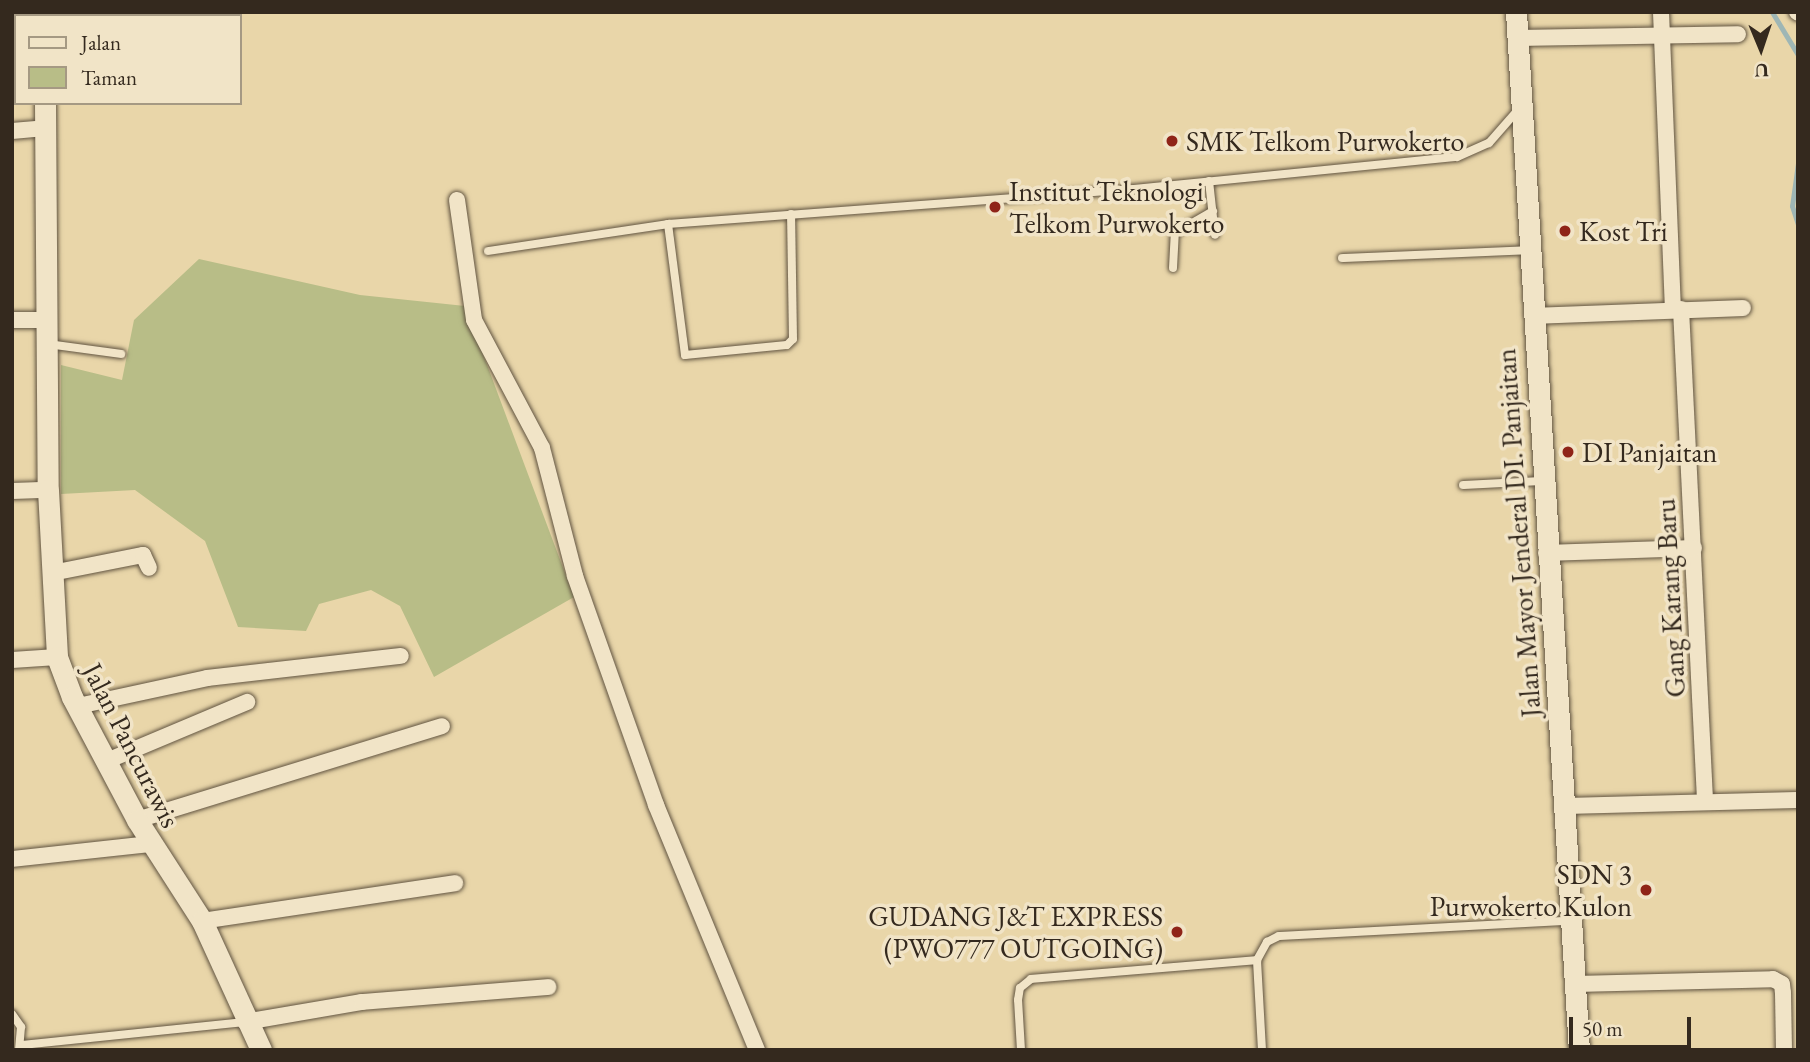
<!DOCTYPE html>
<html>
<head>
<meta charset="utf-8">
<style>
	body { margin:0 }
	#map { position:relative; width:1810px; height:1062px; overflow:hidden; background:#e9d6a9; font-family:"EB Garamond",serif }
	div>[style] { position:absolute }
	[style*='--x'] { left:calc(var(--x)*1px); top:calc(var(--y)*1px); width:calc(var(--w)*1px); rotate:calc(var(--a)*1deg) }
	.green>* { inset:0; background:#b8bd87 }
	.stream>* { height:5px; margin:-2.5px; padding:0 2.5px; transform-origin:2.5px; border-radius:2.5px; background:#9eb6b5 }
	.roads { filter:drop-shadow(0 0 2px #615441) drop-shadow(0 0 2px #615441) }
	.lane>* { height:8px; margin:-4px; padding:0 4px; transform-origin:4px; border-radius:4px; background:#f1e4c7 }
	.street>* { height:16px; margin:-8px; padding:0 8px; transform-origin:8px; border-radius:8px; background:#f1e4c7 }
	.secondary>* { height:21px; margin:-10.5px; padding:0 10.5px; transform-origin:10.5px; border-radius:10.5px; background:#f1e4c7 }
	.dots>* { width:19px; height:19px; translate:-50% -50%; box-sizing:border-box; border:4px solid #f1e4c7; border-radius:50% }
	span { translate:-50% -50%; white-space:nowrap; text-align:center; line-height:1.15; -webkit-text-stroke:7px #f1e4c7; paint-order:stroke }
	.poi-label { font-size:28px; color:#34291e }
	.left { translate:0 -50%; text-align:left }
	.right { translate:-100% -50%; text-align:right }
	.street-label { font-size:28px; color:#34291e }
	.frame { position:absolute; inset:0; border:14px solid #34291e; pointer-events:none }
	.legend { position:absolute; left:14px; top:14px; width:228px; height:91px; box-sizing:border-box; background:#f1e4c7; border:2px solid #a59983; margin:0; padding:9px 12px; list-style:none; font-size:21px; color:#34291e }
	.legend li { display:flex; align-items:center; gap:14px; height:35px }
	.legend b { width:35px; border:2px solid #a59983 }
	.north { position:absolute; left:1726px; top:14px; width:70px; height:70px; -webkit-text-stroke:5px #f1e4c7; paint-order:stroke; rotate:178deg; font-size:19px; font-weight:700; line-height:28px; text-align:center; color:#34291e }
	.north::after { content:''; display:block; margin:auto; width:24px; height:32px; background:#34291e; clip-path:polygon(50% 0,100% 100%,50% 72%,0 100%) }
	.scale { position:absolute; left:1569px; top:1017px; width:122px; height:32px; box-sizing:border-box; border:4px solid #34291e; border-top:0; padding-left:9px; font-size:21px; line-height:24px; white-space:nowrap; color:#34291e; -webkit-text-stroke:5px #f1e4c7; paint-order:stroke }
</style>
</head>
<body>
<div id="map">
	<div class="green">
		<i style="clip-path:polygon(199px 259px,360px 295px,465px 306px,574px 597px,434px 677px,400px 606px,371px 590px,319px 604px,306px 631px,238px 627px,205px 541px,135px 490px,61px 494px,61px 365px,122px 380px,134px 320px)"></i>
	</div>
	<div class="stream">
		<i style="--x:1772;--y:12;--w:50;--a:58.8"></i>
		<i style="--x:1798;--y:163;--w:43;--a:97.9"></i>
		<i style="--x:1792;--y:206;--w:19;--a:72"></i>
	</div>
	<div class="roads">
		<div class="lane">
			<i style="--x:1209;--y:181;--w:54;--a:83.7"></i>
			<i style="--x:668;--y:224;--w:132;--a:82.6"></i>
			<i style="--x:685;--y:355;--w:102;--a:-5.6"></i>
			<i style="--x:787;--y:345;--w:8;--a:-45"></i>
			<i style="--x:793;--y:339;--w:125;--a:-90.9"></i>
			<i style="--x:488;--y:251;--w:182;--a:-8.5"></i>
			<i style="--x:668;--y:224;--w:467;--a:-4.3"></i>
			<i style="--x:1134;--y:189;--w:325;--a:-5.7"></i>
			<i style="--x:1457;--y:157;--w:35;--a:-24"></i>
			<i style="--x:1489;--y:143;--w:43;--a:-48.8"></i>
			<i style="--x:1342;--y:258;--w:187;--a:-2.4"></i>
			<i style="--x:1173;--y:268;--w:35;--a:-87"></i>
			<i style="--x:1175;--y:233;--w:44;--a:-30.1"></i>
			<i style="--x:48;--y:344;--w:74;--a:7.8"></i>
			<i style="--x:1463;--y:485;--w:79;--a:-2.9"></i>
			<i style="--x:12;--y:1014;--w:16;--a:55"></i>
			<i style="--x:21;--y:1027;--w:23;--a:95"></i>
			<i style="--x:22;--y:1045;--w:224;--a:-5.9"></i>
			<i style="--x:1021;--y:1050;--w:50;--a:-93.4"></i>
			<i style="--x:1018;--y:1000;--w:12;--a:-81"></i>
			<i style="--x:1020;--y:988;--w:14;--a:-39"></i>
			<i style="--x:1031;--y:979;--w:227;--a:-4.8"></i>
			<i style="--x:1262;--y:1050;--w:90;--a:-93.2"></i>
			<i style="--x:1257;--y:960;--w:21;--a:-61"></i>
			<i style="--x:1267;--y:942;--w:13;--a:-27"></i>
			<i style="--x:1279;--y:936;--w:290;--a:-3"></i>
		</div>
		<div class="street">
			<i style="--x:1661;--y:12;--w:297;--a:87.7"></i>
			<i style="--x:1797;--y:12;--w:1;--a:45"></i>
			<i style="--x:1517;--y:38;--w:221;--a:-1"></i>
			<i style="--x:12;--y:131;--w:33;--a:-5"></i>
			<i style="--x:457;--y:200;--w:121;--a:81.9"></i>
			<i style="--x:474;--y:320;--w:145;--a:62"></i>
			<i style="--x:542;--y:448;--w:132;--a:75.5"></i>
			<i style="--x:575;--y:576;--w:243;--a:70.5"></i>
			<i style="--x:656;--y:805;--w:265;--a:67.6"></i>
			<i style="--x:1681;--y:309;--w:493;--a:87.2"></i>
			<i style="--x:1533;--y:316;--w:210;--a:-2.2"></i>
			<i style="--x:12;--y:320;--w:34;--a:0"></i>
			<i style="--x:12;--y:491;--w:36;--a:-2"></i>
			<i style="--x:1546;--y:553;--w:148;--a:-1.9"></i>
			<i style="--x:52;--y:573;--w:93;--a:-11.2"></i>
			<i style="--x:143;--y:555;--w:14;--a:65"></i>
			<i style="--x:12;--y:660;--w:45;--a:-3.8"></i>
			<i style="--x:78;--y:706;--w:132;--a:-12.2"></i>
			<i style="--x:207;--y:678;--w:195;--a:-6.5"></i>
			<i style="--x:109;--y:760;--w:150;--a:-22.8"></i>
			<i style="--x:1564;--y:806;--w:234;--a:-1.5"></i>
			<i style="--x:137;--y:820;--w:319;--a:-17.1"></i>
			<i style="--x:12;--y:859;--w:140;--a:-6.2"></i>
			<i style="--x:202;--y:921;--w:256;--a:-8.5"></i>
			<i style="--x:1575;--y:984;--w:198;--a:-1.4"></i>
			<i style="--x:1773;--y:979;--w:10;--a:29"></i>
			<i style="--x:1782;--y:984;--w:9;--a:84"></i>
			<i style="--x:1783;--y:993;--w:57;--a:89"></i>
			<i style="--x:245;--y:1022;--w:119;--a:-9.7"></i>
			<i style="--x:362;--y:1002;--w:187;--a:-4.6"></i>
		</div>
		<div class="secondary">
			<i style="--x:44;--y:12;--w:4;--a:90"></i>
			<i style="--x:1516;--y:12;--w:1040;--a:86.53"></i>
			<i style="--x:45;--y:103;--w:387;--a:89.6"></i>
			<i style="--x:48;--y:490;--w:167;--a:86.9"></i>
			<i style="--x:57;--y:657;--w:43;--a:69.4"></i>
			<i style="--x:72;--y:697;--w:139;--a:62.1"></i>
			<i style="--x:137;--y:820;--w:120;--a:57.2"></i>
			<i style="--x:202;--y:921;--w:142;--a:65.4"></i>
		</div>
	</div>
	<div class="dots">
		<i style="left:1172px;top:141px;background:#8f2418"></i>
		<i style="left:995px;top:207px;background:#8f2418"></i>
		<i style="left:1565px;top:231px;background:#8f2418"></i>
		<i style="left:1568px;top:452px;background:#8f2418"></i>
		<i style="left:1646px;top:890px;background:#8f2418"></i>
		<i style="left:1177px;top:932px;background:#8f2418"></i>
	</div>
	<div class="poi-label">
		<span class="left" style="left:1186px;top:141px">SMK Telkom Purwokerto</span>
		<span class="left" style="left:1009px;top:207px">Institut Teknologi<br>Telkom Purwokerto</span>
		<span class="left" style="left:1579px;top:231px">Kost Tri</span>
		<span class="left" style="left:1582px;top:452px">DI Panjaitan</span>
		<span class="right" style="left:1632px;top:890px">SDN 3<br>Purwokerto Kulon</span>
		<span class="right" style="left:1163px;top:932px">GUDANG J&amp;T EXPRESS<br>(PWO777 OUTGOING)</span>
	</div>
	<div class="street-label">
		<span style="left:1518px;top:533px;rotate:-94deg">Jalan Mayor Jenderal DI. Panjaitan</span>
		<span style="left:1670px;top:598px;rotate:-93deg">Gang Karang Baru</span>
		<span style="left:132px;top:745px;rotate:63deg">Jalan Pancurawis</span>
	</div>
	<div class="frame"></div>
	<ul class="legend">
	<li><b style="height:9px;background:#f1e4c7"></b>Jalan</li>
	<li><b style="height:19px;background:#b8bd87"></b>Taman</li>
	</ul>
	<div class="north">U</div>
	<div class="scale">50 m</div>
</div>
</body>
</html>
